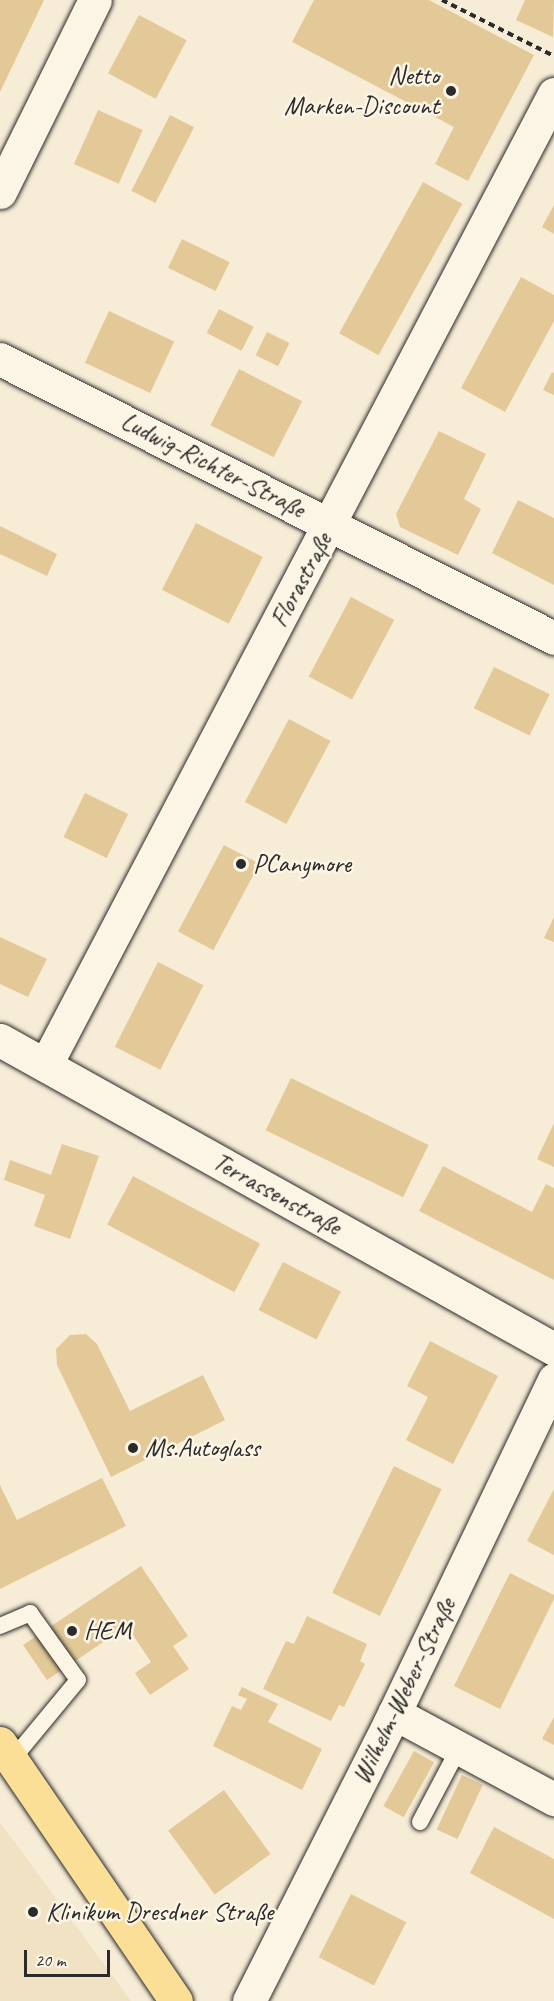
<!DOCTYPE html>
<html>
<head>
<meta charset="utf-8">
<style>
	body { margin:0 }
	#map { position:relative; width:554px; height:2001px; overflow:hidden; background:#f7ecd6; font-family:Caveat,sans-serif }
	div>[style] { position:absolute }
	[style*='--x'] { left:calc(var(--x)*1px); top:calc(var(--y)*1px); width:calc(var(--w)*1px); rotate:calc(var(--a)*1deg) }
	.built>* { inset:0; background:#f1e2c3 }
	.building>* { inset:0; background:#e3c998; transform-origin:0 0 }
	.path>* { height:4px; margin-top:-2px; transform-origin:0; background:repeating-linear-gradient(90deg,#2b2b2b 0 6px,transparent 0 10.5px) }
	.roads { filter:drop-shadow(0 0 2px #2b2b2b) drop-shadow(0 0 2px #2b2b2b) }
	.lane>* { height:16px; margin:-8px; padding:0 8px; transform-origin:8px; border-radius:8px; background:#fcf5e5 }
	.street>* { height:33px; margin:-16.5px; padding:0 16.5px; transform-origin:16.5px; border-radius:16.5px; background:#fcf5e5 }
	.primary>* { height:33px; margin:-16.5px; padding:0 16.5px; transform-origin:16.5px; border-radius:16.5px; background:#fbdf96 }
	.dots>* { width:16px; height:16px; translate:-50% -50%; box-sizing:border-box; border:3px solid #fcf5e5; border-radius:50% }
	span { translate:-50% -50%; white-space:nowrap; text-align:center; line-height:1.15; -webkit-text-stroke:5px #fcf5e5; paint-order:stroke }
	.poi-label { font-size:26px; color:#2b2b2b }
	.right { translate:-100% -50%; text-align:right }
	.left { translate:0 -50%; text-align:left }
	.street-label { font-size:26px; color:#2b2b2b }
	.scale { position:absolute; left:24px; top:1950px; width:86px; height:27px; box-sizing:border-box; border:3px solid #2b2b2b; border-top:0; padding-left:8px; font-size:18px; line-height:21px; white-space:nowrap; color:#2b2b2b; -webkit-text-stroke:4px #fcf5e5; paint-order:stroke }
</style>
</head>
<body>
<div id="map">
	<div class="built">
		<i style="clip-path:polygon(0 1822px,131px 2001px,0 2001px)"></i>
	</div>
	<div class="building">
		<i style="clip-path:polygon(0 0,44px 0,0 92px)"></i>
		<i style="clip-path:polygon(314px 0,429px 0,534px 55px,468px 181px,435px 164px,454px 127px,292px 42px)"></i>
		<i style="clip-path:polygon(525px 0,554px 0,553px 37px,516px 20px)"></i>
		<i style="left:139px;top:15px;width:54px;height:66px;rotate:28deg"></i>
		<i style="left:98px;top:110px;width:49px;height:59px;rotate:24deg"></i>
		<i style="left:170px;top:115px;width:27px;height:85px;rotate:27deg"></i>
		<i style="left:423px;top:182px;width:45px;height:173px;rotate:29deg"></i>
		<i style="clip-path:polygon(554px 205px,554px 234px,542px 227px)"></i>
		<i style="left:182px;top:239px;width:53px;height:32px;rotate:26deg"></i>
		<i style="clip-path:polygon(521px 277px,554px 295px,554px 321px,505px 412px,461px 388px)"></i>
		<i style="left:219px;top:309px;width:39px;height:27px;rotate:27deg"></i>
		<i style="left:109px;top:311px;width:72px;height:57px;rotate:25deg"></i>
		<i style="left:267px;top:332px;width:25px;height:26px;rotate:26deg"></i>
		<i style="left:239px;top:369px;width:71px;height:63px;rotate:27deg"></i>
		<i style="clip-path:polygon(552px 372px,554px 373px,554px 395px,543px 390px)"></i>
		<i style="clip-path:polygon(439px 431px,486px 454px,464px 499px,481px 509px,458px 555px,400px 527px,396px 514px)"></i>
		<i style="clip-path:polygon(518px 500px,554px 518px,554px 585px,492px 553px)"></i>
		<i style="left:196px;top:523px;width:75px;height:75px;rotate:27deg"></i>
		<i style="clip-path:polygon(0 526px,57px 554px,47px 576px,0 554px)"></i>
		<i style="left:351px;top:597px;width:49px;height:90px;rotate:28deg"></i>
		<i style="left:494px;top:667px;width:62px;height:46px;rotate:26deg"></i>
		<i style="left:289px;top:719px;width:47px;height:94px;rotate:28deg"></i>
		<i style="left:85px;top:793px;width:48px;height:49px;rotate:26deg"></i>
		<i style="left:224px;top:845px;width:40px;height:98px;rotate:28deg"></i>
		<i style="clip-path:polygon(554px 917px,554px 942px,544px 938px)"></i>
		<i style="clip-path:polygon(0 937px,47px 959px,28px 997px,0 984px)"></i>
		<i style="left:158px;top:962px;width:51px;height:95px;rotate:27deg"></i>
		<i style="left:291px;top:1078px;width:153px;height:58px;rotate:26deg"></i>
		<i style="clip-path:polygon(554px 1123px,554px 1167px,537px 1159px)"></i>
		<i style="clip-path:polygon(62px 1144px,99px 1156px,70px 1239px,34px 1226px,45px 1195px,4px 1180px,10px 1160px,51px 1175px)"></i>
		<i style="clip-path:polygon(443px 1166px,532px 1212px,546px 1184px,554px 1188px,554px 1280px,419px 1211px)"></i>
		<i style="left:133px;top:1176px;width:144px;height:55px;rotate:28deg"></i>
		<i style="left:283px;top:1262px;width:65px;height:54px;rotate:27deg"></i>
		<i style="clip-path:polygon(86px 1334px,97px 1344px,130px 1411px,203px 1375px,225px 1420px,111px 1477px,57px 1365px,56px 1349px,70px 1335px)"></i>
		<i style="clip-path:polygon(430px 1341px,498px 1376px,453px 1464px,406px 1440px,428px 1397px,407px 1386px)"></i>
		<i style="left:394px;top:1466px;width:53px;height:141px;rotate:26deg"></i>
		<i style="clip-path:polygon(102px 1478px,126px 1526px,0 1589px,0 1485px,17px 1520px)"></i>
		<i style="clip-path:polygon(554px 1489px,554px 1555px,527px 1541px)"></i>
		<i style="clip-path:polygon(141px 1566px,188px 1636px,173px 1646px,189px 1669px,150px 1695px,135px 1673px,151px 1662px,127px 1626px,47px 1680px,23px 1645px)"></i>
		<i style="clip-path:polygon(510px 1573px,554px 1595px,554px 1599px,500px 1709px,454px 1686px)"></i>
		<i style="clip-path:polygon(307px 1616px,367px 1644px,360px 1661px,365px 1664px,344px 1707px,339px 1705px,331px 1721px,263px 1689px,286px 1641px,294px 1644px)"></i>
		<i style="clip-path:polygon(242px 1687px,278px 1704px,268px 1722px,322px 1749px,302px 1790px,213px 1746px,232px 1706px,241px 1710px,247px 1699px,238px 1695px)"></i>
		<i style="clip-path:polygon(554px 1717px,554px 1745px,542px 1739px)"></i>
		<i style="left:414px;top:1751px;width:23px;height:63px;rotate:29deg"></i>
		<i style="left:462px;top:1775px;width:23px;height:60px;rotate:25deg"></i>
		<i style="left:224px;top:1790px;width:79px;height:69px;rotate:54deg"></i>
		<i style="clip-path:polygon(494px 1827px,554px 1859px,554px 1919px,470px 1873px)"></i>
		<i style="left:351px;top:1894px;width:62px;height:71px;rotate:27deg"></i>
	</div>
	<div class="path">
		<i style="--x:442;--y:0;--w:125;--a:26.6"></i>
	</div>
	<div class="roads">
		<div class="lane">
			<i style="--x:0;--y:1626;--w:33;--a:-23"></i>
			<i style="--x:30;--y:1613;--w:82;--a:54.4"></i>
			<i style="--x:78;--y:1680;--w:105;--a:129.6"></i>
			<i style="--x:420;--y:1822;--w:84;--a:-62.2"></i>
		</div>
		<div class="street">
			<i style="--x:0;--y:192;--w:214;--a:-63.7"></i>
			<i style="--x:0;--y:359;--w:620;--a:26.73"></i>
			<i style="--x:0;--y:1040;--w:634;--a:29.15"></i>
			<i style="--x:46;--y:1064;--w:1095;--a:-62.36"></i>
			<i style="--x:394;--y:1713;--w:182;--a:28.3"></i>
			<i style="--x:249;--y:2001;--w:313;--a:-63.2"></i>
			<i style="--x:390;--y:1722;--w:380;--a:-64.4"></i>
		</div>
		<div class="primary">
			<i style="--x:0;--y:1743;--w:312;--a:55.7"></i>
		</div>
	</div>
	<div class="dots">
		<i style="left:451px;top:91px;background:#2b2b2b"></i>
		<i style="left:241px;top:864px;background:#2b2b2b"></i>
		<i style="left:133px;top:1448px;background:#2b2b2b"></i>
		<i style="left:72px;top:1631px;background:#2b2b2b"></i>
		<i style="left:33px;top:1912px;background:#2b2b2b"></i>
	</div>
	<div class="poi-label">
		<span class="right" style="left:439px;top:91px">Netto<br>Marken-Discount</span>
		<span class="left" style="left:253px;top:864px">PCanymore</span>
		<span class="left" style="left:145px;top:1448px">Ms.Autoglass</span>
		<span class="left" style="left:84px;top:1631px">HEM</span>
		<span class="left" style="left:46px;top:1912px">Klinikum Dresdner Straße</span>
	</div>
	<div class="street-label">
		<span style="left:213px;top:465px;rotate:27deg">Ludwig-Richter-Straße</span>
		<span style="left:301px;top:580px;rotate:-62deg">Florastraße</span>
		<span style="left:277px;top:1194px;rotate:29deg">Terrassenstraße</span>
		<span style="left:404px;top:1691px;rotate:-64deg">Wilhelm-Weber-Straße</span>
	</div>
	<div class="scale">20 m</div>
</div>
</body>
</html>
